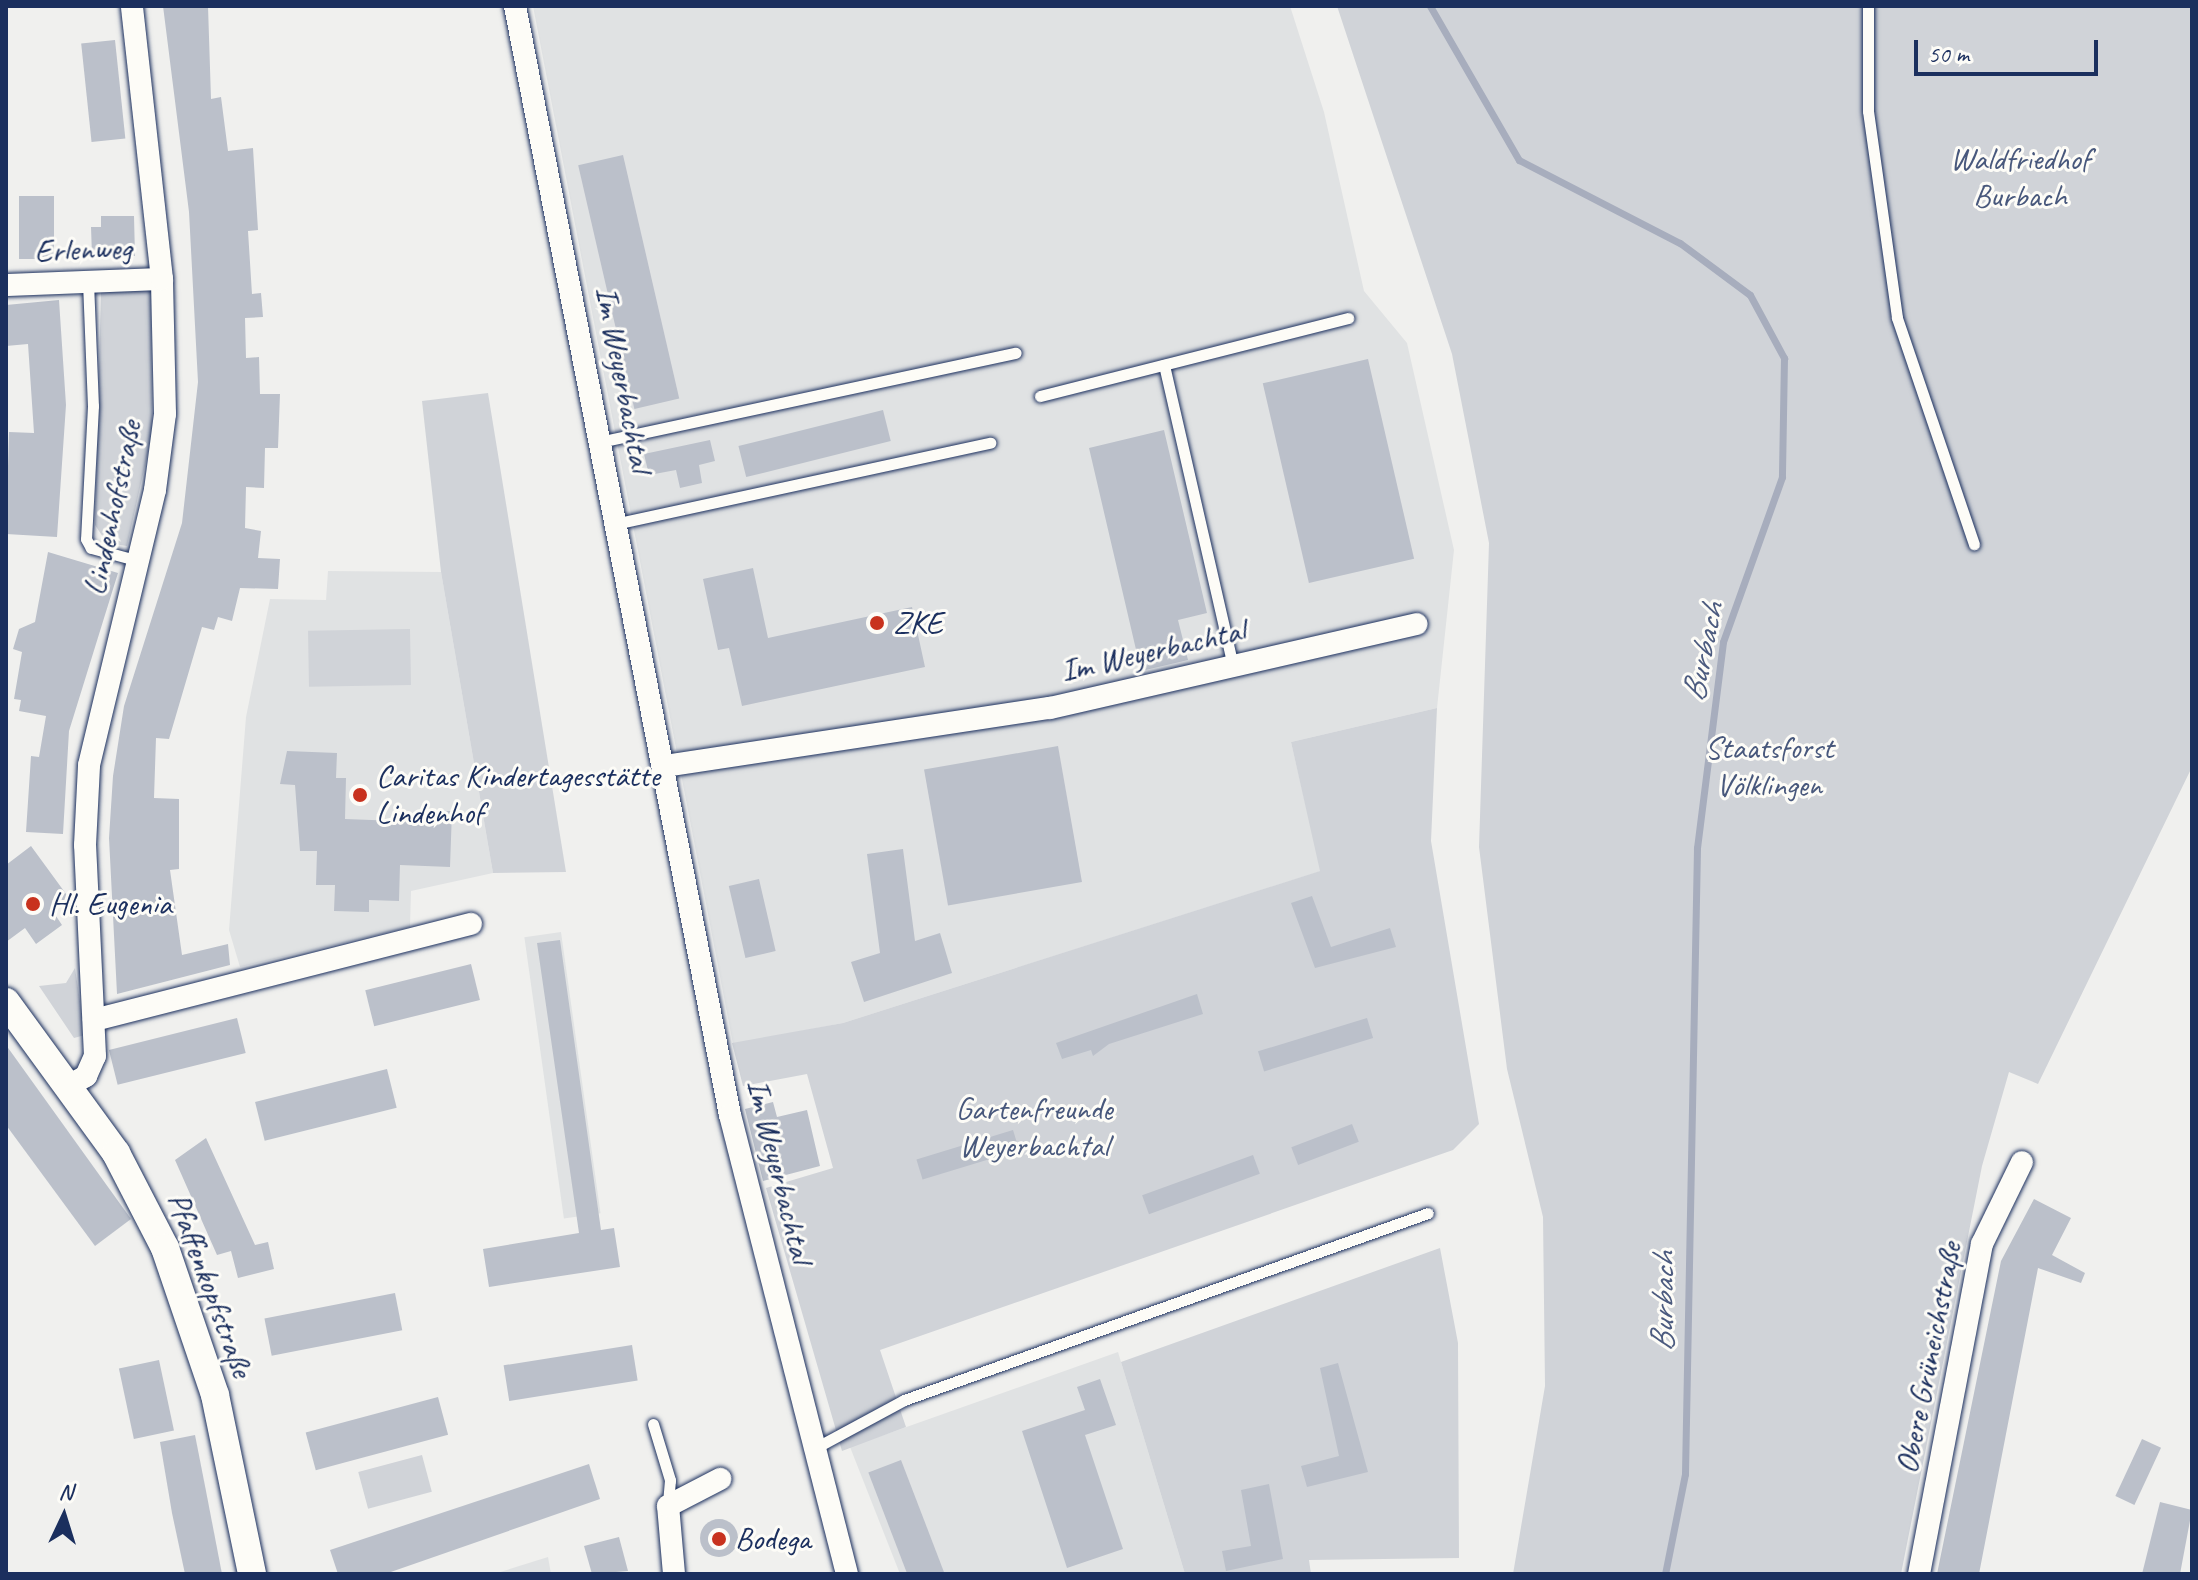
<!DOCTYPE html>
<html>
<head>
<meta charset="utf-8">
<style>
	body { margin:0 }
	#map { position:relative; width:2198px; height:1580px; overflow:hidden; background:#f0f0ee; font-family:Caveat,sans-serif }
	div>[style] { position:absolute }
	[style*='--x'] { left:calc(var(--x)*1px); top:calc(var(--y)*1px); width:calc(var(--w)*1px); rotate:calc(var(--a)*1deg) }
	.built>* { inset:0; background:#e0e2e3; transform-origin:0 0 }
	.green>* { inset:0; background:#d0d3d8; transform-origin:0 0 }
	.stream>* { height:7px; margin:-3.5px; padding:0 3.5px; transform-origin:3.5px; border-radius:3.5px; background:#a7adbd }
	.building>* { inset:0; background:#bbc0ca; transform-origin:0 0 }
	.round { border-radius:50% }
	.roads { filter:drop-shadow(0 0 2px #1b2f5e) drop-shadow(0 0 2px #1b2f5e) }
	.service>* { height:11px; margin:-5.5px; padding:0 5.5px; transform-origin:5.5px; border-radius:5.5px; background:#fdfcf7 }
	.minor>* { height:22px; margin:-11px; padding:0 11px; transform-origin:11px; border-radius:11px; background:#fdfcf7 }
	.tertiary>* { height:28px; margin:-14px; padding:0 14px; transform-origin:14px; border-radius:14px; background:#fdfcf7 }
	.dots>* { width:22px; height:22px; translate:-50% -50%; box-sizing:border-box; border:4px solid #fdfcf7; border-radius:50% }
	span { translate:-50% -50%; white-space:nowrap; text-align:center; line-height:1.15; -webkit-text-stroke:6px #fdfcf7; paint-order:stroke }
	.park-label { font-size:32px; color:#48587c }
	.street-label { font-size:32px; color:#1b2f5e }
	.poi-label { font-size:32px; color:#1b2f5e }
	.left { translate:0 -50%; text-align:left }
	.water-label { font-size:34px; color:#4c5b7f; font-style:italic }
	.frame { position:absolute; inset:0; border:8px solid #1b2f5e; pointer-events:none }
	.north { position:absolute; left:24px; top:1476px; width:80px; height:80px; -webkit-text-stroke:6px #fdfcf7; paint-order:stroke; rotate:4deg; font-size:22px; font-weight:700; line-height:32px; text-align:center; color:#1b2f5e }
	.north::after { content:''; display:block; margin:auto; width:28px; height:36px; background:#1b2f5e; clip-path:polygon(50% 0,100% 100%,50% 72%,0 100%) }
	.scale { position:absolute; left:1914px; top:40px; width:184px; height:36px; box-sizing:border-box; border:4px solid #1b2f5e; border-top:0; padding-left:10px; font-size:24px; line-height:28px; white-space:nowrap; color:#1b2f5e; -webkit-text-stroke:6px #fdfcf7; paint-order:stroke }
</style>
</head>
<body>
<div id="map">
	<div class="built">
		<i style="clip-path:polygon(533px 6px,1290px 6px,1324px 112px,1364px 291px,1407px 343px,1454px 550px,1437px 708px,1291px 742px,1321px 871px,843px 1023px,733px 1044px)"></i>
		<i style="clip-path:polygon(328px 571px,441px 572px,493px 873px,411px 891px,410px 927px,240px 967px,229px 930px,246px 717px,270px 599px,326px 600px)"></i>
		<i style="left:561px;top:932px;width:284px;height:37px;rotate:82deg"></i>
		<i style="clip-path:polygon(1118px 1352px,1185px 1574px,900px 1574px,850px 1447px)"></i>
		<i style="clip-path:polygon(548px 1557px,551px 1574px,494px 1574px)"></i>
	</div>
	<div class="green">
		<i style="clip-path:polygon(1337px 6px,2192px 6px,2192px 767px,2038px 1084px,2009px 1072px,1982px 1166px,1901px 1574px,1513px 1574px,1545px 1386px,1543px 1217px,1507px 1069px,1479px 847px,1489px 543px,1452px 354px)"></i>
		<i style="clip-path:polygon(151px 290px,152px 434px,127px 546px,107px 543px,95px 525px,101px 292px)"></i>
		<i style="clip-path:polygon(488px 393px,566px 872px,493px 873px,441px 572px,422px 401px)"></i>
		<i style="left:410px;top:629px;width:56px;height:102px;rotate:89deg"></i>
		<i style="clip-path:polygon(1437px 708px,1431px 841px,1479px 1124px,1453px 1150px,880px 1350px,906px 1427px,842px 1451px,766px 1188px,833px 1168px,807px 1074px,743px 1086px,732px 1043px,843px 1023px,1320px 871px,1291px 742px)"></i>
		<i style="clip-path:polygon(75px 968px,85px 1035px,74px 1038px,39px 986px,66px 983px)"></i>
		<i style="clip-path:polygon(1440px 1248px,1458px 1343px,1459px 1558px,1309px 1560px,1311px 1574px,1185px 1574px,1121px 1362px)"></i>
		<i style="left:422px;top:1455px;width:38px;height:66px;rotate:75deg"></i>
	</div>
	<div class="stream">
		<i style="--x:1430;--y:6;--w:178;--a:60"></i>
		<i style="--x:1519;--y:160;--w:181;--a:27.3"></i>
		<i style="--x:1680;--y:243;--w:87;--a:36.6"></i>
		<i style="--x:1750;--y:295;--w:72;--a:61.6"></i>
		<i style="--x:1784;--y:358;--w:119;--a:91"></i>
		<i style="--x:1782;--y:477;--w:175;--a:109.7"></i>
		<i style="--x:1723;--y:642;--w:208;--a:97.2"></i>
		<i style="--x:1697;--y:848;--w:626;--a:91.1"></i>
		<i style="--x:1685;--y:1474;--w:102;--a:101.3"></i>
	</div>
	<div class="building">
		<i style="clip-path:polygon(163px 6px,208px 6px,211px 99px,221px 97px,228px 151px,253px 148px,258px 230px,248px 231px,252px 294px,261px 293px,263px 317px,245px 318px,246px 358px,259px 357px,260px 394px,280px 394px,278px 448px,265px 448px,264px 488px,246px 487px,245px 528px,261px 531px,258px 558px,280px 559px,278px 589px,240px 588px,232px 621px,218px 617px,214px 630px,202px 627px,169px 739px,156px 738px,154px 798px,179px 799px,179px 869px,170px 870px,182px 955px,228px 944px,230px 965px,117px 994px,109px 838px,113px 776px,124px 706px,182px 523px,198px 382px,189px 212px)"></i>
		<i style="left:115px;top:40px;width:99px;height:34px;rotate:84deg"></i>
		<i style="left:623px;top:155px;width:250px;height:46px;rotate:77deg"></i>
		<i style="left:19px;top:196px;width:35px;height:63px"></i>
		<i style="clip-path:polygon(101px 216px,134px 216px,135px 256px,92px 256px,91px 227px,101px 227px)"></i>
		<i style="clip-path:polygon(59px 300px,66px 405px,57px 537px,6px 534px,9px 432px,34px 433px,28px 344px,6px 346px,6px 305px)"></i>
		<i style="left:1368px;top:359px;width:205px;height:108px;rotate:77deg"></i>
		<i style="left:883px;top:410px;width:32px;height:149px;rotate:76deg"></i>
		<i style="clip-path:polygon(1164px 430px,1207px 613px,1178px 620px,1188px 660px,1141px 671px,1089px 448px)"></i>
		<i style="clip-path:polygon(710px 440px,715px 461px,699px 465px,702px 483px,680px 488px,676px 470px,649px 475px,644px 454px)"></i>
		<i style="clip-path:polygon(48px 552px,118px 573px,69px 731px,63px 834px,26px 832px,31px 756px,39px 757px,46px 716px,19px 711px,21px 700px,14px 699px,22px 652px,13px 649px,19px 629px,35px 622px)"></i>
		<i style="clip-path:polygon(753px 568px,768px 638px,912px 607px,925px 667px,742px 706px,729px 648px,718px 650px,703px 579px)"></i>
		<i style="left:1058px;top:746px;width:138px;height:136px;rotate:80deg"></i>
		<i style="clip-path:polygon(287px 751px,337px 753px,336px 778px,346px 778px,345px 819px,424px 822px,425px 811px,452px 811px,450px 867px,400px 865px,399px 901px,369px 900px,369px 912px,334px 911px,335px 885px,316px 885px,317px 851px,300px 851px,295px 785px,280px 784px)"></i>
		<i style="clip-path:polygon(31px 846px,69px 898px,52px 910px,62px 925px,36px 944px,25px 928px,6px 942px,6px 865px)"></i>
		<i style="clip-path:polygon(903px 849px,915px 941px,940px 933px,952px 973px,864px 1002px,851px 962px,880px 953px,867px 854px)"></i>
		<i style="left:759px;top:879px;width:74px;height:31px;rotate:77deg"></i>
		<i style="clip-path:polygon(1312px 896px,1331px 947px,1390px 928px,1396px 947px,1315px 968px,1291px 903px)"></i>
		<i style="clip-path:polygon(560px 940px,601px 1230px,614px 1228px,620px 1267px,489px 1287px,483px 1249px,579px 1233px,537px 943px)"></i>
		<i style="left:471px;top:964px;width:37px;height:109px;rotate:76deg"></i>
		<i style="clip-path:polygon(1197px 994px,1203px 1014px,1109px 1044px,1093px 1056px,1091px 1050px,1062px 1059px,1056px 1043px)"></i>
		<i style="left:237px;top:1018px;width:36px;height:132px;rotate:76deg"></i>
		<i style="left:1367px;top:1018px;width:21px;height:114px;rotate:73deg"></i>
		<i style="clip-path:polygon(6px 1045px,131px 1219px,95px 1246px,6px 1125px)"></i>
		<i style="left:387px;top:1069px;width:40px;height:136px;rotate:76deg"></i>
		<i style="clip-path:polygon(773px 1102px,777px 1117px,807px 1110px,820px 1166px,763px 1181px,745px 1109px)"></i>
		<i style="left:1352px;top:1124px;width:19px;height:65px;rotate:69deg"></i>
		<i style="left:1013px;top:1130px;width:21px;height:101px;rotate:73deg"></i>
		<i style="clip-path:polygon(206px 1138px,255px 1245px,268px 1242px,274px 1269px,238px 1278px,231px 1251px,217px 1255px,175px 1160px)"></i>
		<i style="left:1253px;top:1155px;width:20px;height:118px;rotate:70deg"></i>
		<i style="clip-path:polygon(2034px 1199px,2071px 1218px,2052px 1255px,2085px 1273px,2081px 1283px,2038px 1268px,1979px 1574px,1937px 1574px,2001px 1261px)"></i>
		<i style="left:395px;top:1293px;width:38px;height:133px;rotate:79deg"></i>
		<i style="left:632px;top:1345px;width:36px;height:130px;rotate:81deg"></i>
		<i style="left:159px;top:1360px;width:72px;height:41px;rotate:78deg"></i>
		<i style="clip-path:polygon(1338px 1363px,1368px 1472px,1307px 1487px,1301px 1466px,1339px 1456px,1320px 1368px)"></i>
		<i style="clip-path:polygon(1100px 1379px,1116px 1425px,1085px 1435px,1123px 1549px,1067px 1568px,1022px 1431px,1085px 1410px,1077px 1387px)"></i>
		<i style="left:438px;top:1397px;width:39px;height:137px;rotate:75deg"></i>
		<i style="clip-path:polygon(195px 1435px,206px 1491px,222px 1574px,185px 1574px,172px 1513px,160px 1442px)"></i>
		<i style="left:2142px;top:1439px;width:21px;height:63px;rotate:25deg"></i>
		<i style="left:901px;top:1460px;width:122px;height:35px;rotate:69deg"></i>
		<i style="clip-path:polygon(589px 1464px,600px 1499px,385px 1574px,338px 1574px,330px 1550px)"></i>
		<i style="clip-path:polygon(1269px 1484px,1283px 1559px,1226px 1571px,1222px 1551px,1251px 1546px,1241px 1490px)"></i>
		<i style="clip-path:polygon(2160px 1502px,2192px 1510px,2180px 1574px,2142px 1574px)"></i>
		<i class="round" style="left:700px;top:1519px;width:38px;height:38px"></i>
		<i style="clip-path:polygon(619px 1537px,628px 1571px,592px 1574px,584px 1546px)"></i>
	</div>
	<div class="roads">
		<div class="service">
			<i style="--x:1868;--y:6;--w:105;--a:90"></i>
			<i style="--x:1868;--y:111;--w:209;--a:82"></i>
			<i style="--x:1897;--y:318;--w:239;--a:71.2"></i>
			<i style="--x:88;--y:282;--w:124;--a:87.7"></i>
			<i style="--x:93;--y:406;--w:133;--a:93"></i>
			<i style="--x:86;--y:539;--w:10;--a:61"></i>
			<i style="--x:91;--y:548;--w:50;--a:15.2"></i>
			<i style="--x:1164;--y:365;--w:309;--a:77.1"></i>
			<i style="--x:1040;--y:396;--w:318;--a:-14.2"></i>
			<i style="--x:604;--y:441;--w:421;--a:-12.1"></i>
			<i style="--x:619;--y:523;--w:380;--a:-12.2"></i>
			<i style="--x:653;--y:1424;--w:59;--a:73.1"></i>
			<i style="--x:670;--y:1480;--w:25;--a:95"></i>
			<i style="--x:817;--y:1447;--w:99;--a:-28.4"></i>
			<i style="--x:904;--y:1400;--w:556;--a:-19.64"></i>
		</div>
		<div class="minor">
			<i style="--x:515;--y:6;--w:1130;--a:79.03"></i>
			<i style="--x:730;--y:1115;--w:474;--a:75.7"></i>
			<i style="--x:6;--y:285;--w:156;--a:-2.2"></i>
			<i style="--x:665;--y:766;--w:389;--a:-8.6"></i>
			<i style="--x:1050;--y:708;--w:376;--a:-12.9"></i>
			<i style="--x:94;--y:1020;--w:389;--a:-14.3"></i>
			<i style="--x:68;--y:1086;--w:21;--a:-29"></i>
			<i style="--x:86;--y:1076;--w:22;--a:-66"></i>
			<i style="--x:95;--y:1056;--w:211;--a:-92.7"></i>
			<i style="--x:85;--y:845;--w:80;--a:-87.1"></i>
			<i style="--x:89;--y:765;--w:283;--a:-76.5"></i>
			<i style="--x:155;--y:490;--w:77;--a:-82.5"></i>
			<i style="--x:165;--y:414;--w:135;--a:-91.3"></i>
			<i style="--x:162;--y:279;--w:275;--a:-96.3"></i>
			<i style="--x:674;--y:1574;--w:68;--a:-95"></i>
			<i style="--x:668;--y:1506;--w:59;--a:-27.4"></i>
			<i style="--x:1919;--y:1574;--w:336;--a:-79.2"></i>
			<i style="--x:1982;--y:1244;--w:91;--a:-64"></i>
		</div>
		<div class="tertiary">
			<i style="--x:6;--y:1002;--w:187;--a:53.9"></i>
			<i style="--x:116;--y:1153;--w:107;--a:62.7"></i>
			<i style="--x:165;--y:1248;--w:155;--a:71.2"></i>
			<i style="--x:215;--y:1395;--w:183;--a:78.3"></i>
		</div>
	</div>
	<div class="dots">
		<i style="left:877px;top:623px;background:#c8321e"></i>
		<i style="left:360px;top:795px;background:#c8321e"></i>
		<i style="left:33px;top:904px;background:#c8321e"></i>
		<i style="left:719px;top:1539px;background:#c8321e"></i>
	</div>
	<div class="park-label">
		<span style="left:2020px;top:178px">Waldfriedhof<br>Burbach</span>
		<span style="left:1769px;top:767px">Staatsforst<br>Völklingen</span>
		<span style="left:1034px;top:1128px">Gartenfreunde<br>Weyerbachtal</span>
	</div>
	<div class="street-label">
		<span style="left:83px;top:250px;rotate:-2deg">Erlenweg</span>
		<span style="left:623px;top:379px;rotate:79deg">Im Weyerbachtal</span>
		<span style="left:113px;top:508px;rotate:-78deg">Lindenhofstraße</span>
		<span style="left:1153px;top:651px;rotate:-13deg">Im Weyerbachtal</span>
		<span style="left:779px;top:1171px;rotate:76deg">Im Weyerbachtal</span>
		<span style="left:210px;top:1285px;rotate:70deg">Pfaffenkopfstraße</span>
		<span style="left:1929px;top:1358px;rotate:-79deg">Obere Grüneichstraße</span>
	</div>
	<div class="poi-label">
		<span class="left" style="left:893px;top:623px">ZKE</span>
		<span class="left" style="left:376px;top:795px">Caritas Kindertagesstätte<br>Lindenhof</span>
		<span class="left" style="left:49px;top:904px">Hl. Eugenia</span>
		<span class="left" style="left:735px;top:1539px">Bodega</span>
	</div>
	<div class="water-label">
		<span style="left:1702px;top:652px;rotate:-78deg">Burbach</span>
		<span style="left:1662px;top:1302px;rotate:-89deg">Burbach</span>
	</div>
	<div class="frame"></div>
	<div class="north">N</div>
	<div class="scale">50 m</div>
</div>
</body>
</html>
